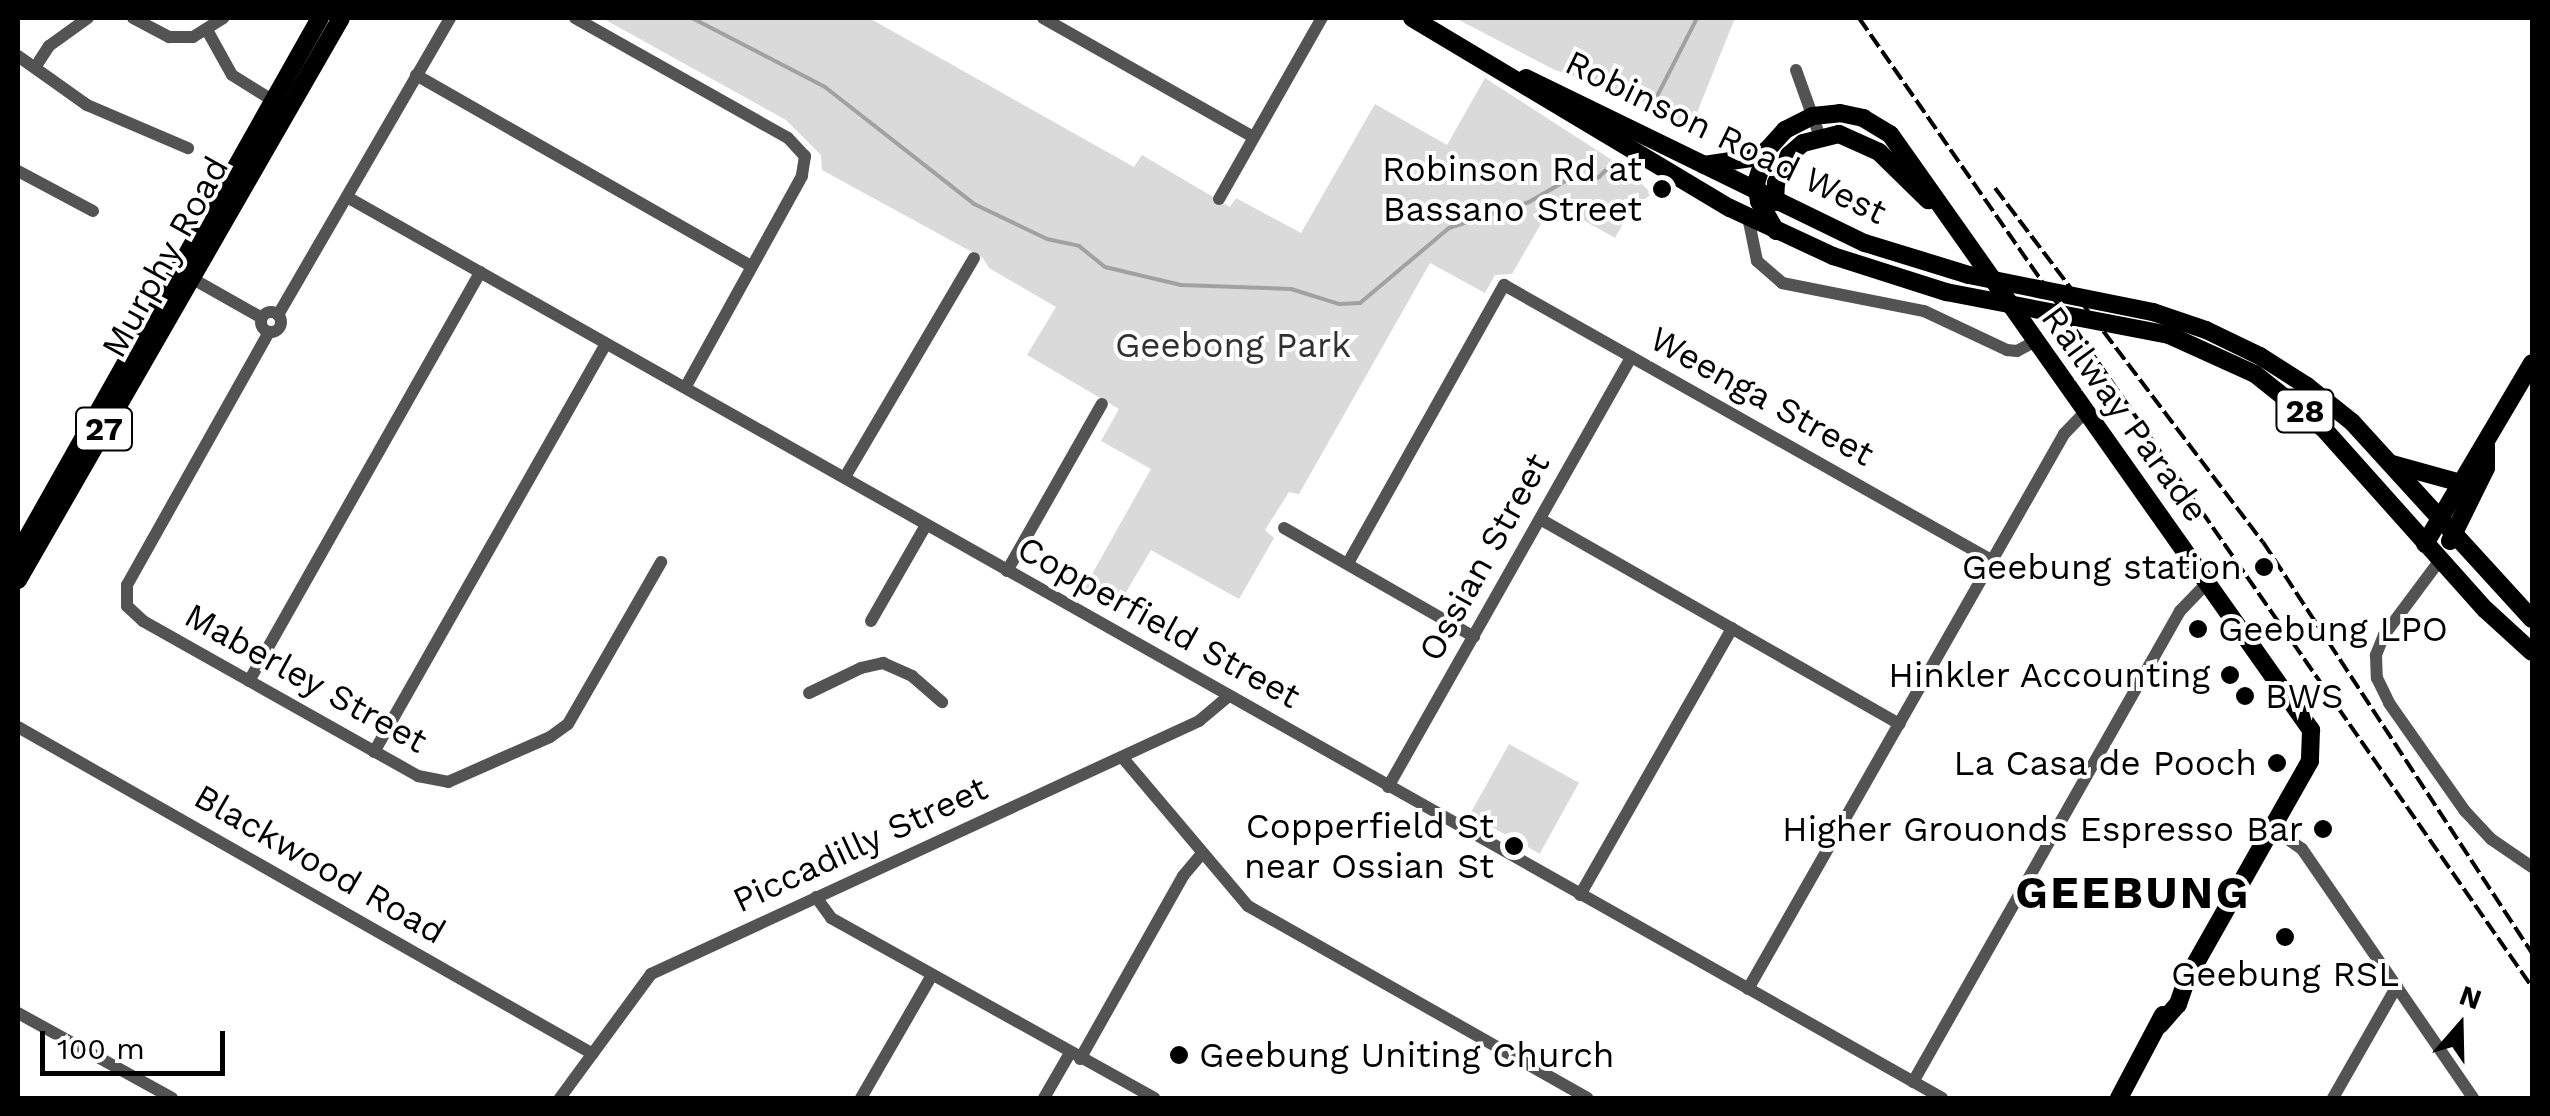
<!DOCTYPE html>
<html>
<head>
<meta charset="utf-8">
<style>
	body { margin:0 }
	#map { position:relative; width:2550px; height:1116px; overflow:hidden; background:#fff; font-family:"Work Sans",sans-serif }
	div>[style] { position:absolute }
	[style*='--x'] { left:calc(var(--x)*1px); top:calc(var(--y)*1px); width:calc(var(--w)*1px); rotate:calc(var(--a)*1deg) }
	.green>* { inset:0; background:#dadada; transform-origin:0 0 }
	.stream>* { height:4px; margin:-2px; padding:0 2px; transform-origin:2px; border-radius:2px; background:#a1a1a1 }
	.minor>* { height:12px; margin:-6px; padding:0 6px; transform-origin:6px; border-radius:6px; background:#535353 }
	.minor>.ring { margin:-6px; padding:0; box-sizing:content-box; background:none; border:12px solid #535353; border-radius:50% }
	.major>* { height:18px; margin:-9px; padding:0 9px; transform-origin:9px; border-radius:9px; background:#000 }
	.rail>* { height:4px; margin-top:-2px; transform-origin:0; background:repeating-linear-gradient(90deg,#000 0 15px,transparent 0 20px) }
	.dots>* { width:28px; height:28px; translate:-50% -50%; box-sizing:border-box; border:5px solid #fff; border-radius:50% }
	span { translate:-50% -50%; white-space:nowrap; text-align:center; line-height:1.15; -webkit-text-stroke:8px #fff; paint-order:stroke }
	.shield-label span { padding:2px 8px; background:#fff; border:2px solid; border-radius:8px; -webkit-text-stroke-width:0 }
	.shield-label { font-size:32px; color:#000; font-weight:700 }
	.street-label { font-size:35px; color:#000 }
	.poi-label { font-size:35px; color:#000 }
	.right { translate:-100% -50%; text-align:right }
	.left { translate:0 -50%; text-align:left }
	.park-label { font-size:35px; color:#313131 }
	.district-label { font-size:45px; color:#000; font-weight:700; letter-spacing:2.5px }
	.frame { position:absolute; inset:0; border:20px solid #000; pointer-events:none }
	.north { position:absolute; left:2410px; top:976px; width:100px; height:100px; -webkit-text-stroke:8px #fff; paint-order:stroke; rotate:20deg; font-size:28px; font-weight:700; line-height:40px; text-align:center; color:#000 }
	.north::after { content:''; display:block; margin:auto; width:35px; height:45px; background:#000; clip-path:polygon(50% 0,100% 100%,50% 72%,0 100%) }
	.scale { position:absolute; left:40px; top:1031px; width:185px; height:45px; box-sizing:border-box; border:5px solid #000; border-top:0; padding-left:12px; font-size:30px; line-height:35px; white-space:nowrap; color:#000; -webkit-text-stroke:8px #fff; paint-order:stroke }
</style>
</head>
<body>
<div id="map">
	<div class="green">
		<i style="clip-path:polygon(602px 18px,869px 18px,1134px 167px,1142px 155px,1230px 207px,1236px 198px,1301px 233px,1375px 104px,1447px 145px,1485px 78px,1629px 171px,1652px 194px,1632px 208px,1615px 238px,1553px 203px,1512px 274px,1495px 275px,1485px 293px,1430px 263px,1299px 494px,1289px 492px,1265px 530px,1274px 538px,1239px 599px,1151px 550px,1116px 609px,1082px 592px,1151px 469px,1101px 441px,1119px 409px,1027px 355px,1056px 307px,989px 268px,983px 258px,822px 170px,821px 155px,786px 120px)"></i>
		<i style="clip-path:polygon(1455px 18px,1735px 18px,1690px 130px,1622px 91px,1555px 70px)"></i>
		<i style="left:1509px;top:744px;width:80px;height:81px;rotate:29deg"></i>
	</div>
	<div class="stream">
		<i style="--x:692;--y:18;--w:150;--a:27.4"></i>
		<i style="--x:825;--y:87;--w:189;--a:38.1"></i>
		<i style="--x:974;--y:204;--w:81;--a:25.6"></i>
		<i style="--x:1047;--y:239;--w:33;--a:12"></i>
		<i style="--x:1079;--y:246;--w:33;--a:39"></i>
		<i style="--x:1105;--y:267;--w:78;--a:13.3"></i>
		<i style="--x:1181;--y:285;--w:110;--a:2.1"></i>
		<i style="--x:1291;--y:289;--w:50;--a:17.4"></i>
		<i style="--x:1339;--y:304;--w:21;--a:-3"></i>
		<i style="--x:1360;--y:303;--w:116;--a:-40.1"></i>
		<i style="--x:1449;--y:228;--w:84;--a:-18"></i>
		<i style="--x:1529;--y:202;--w:44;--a:-30.1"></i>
		<i style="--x:1567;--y:180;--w:32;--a:-5"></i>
		<i style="--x:1599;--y:177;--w:20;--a:-45"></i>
		<i style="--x:1651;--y:108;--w:101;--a:-62.9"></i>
	</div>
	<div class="minor">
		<i style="--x:133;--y:18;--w:41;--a:27.8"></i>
		<i style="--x:169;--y:37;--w:24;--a:0"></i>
		<i style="--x:193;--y:37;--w:36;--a:-32"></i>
		<i style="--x:575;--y:18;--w:244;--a:29.4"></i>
		<i style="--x:788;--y:138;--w:25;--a:47"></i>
		<i style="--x:805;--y:156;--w:20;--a:99"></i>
		<i style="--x:802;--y:176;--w:240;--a:118.9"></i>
		<i style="--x:1043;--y:18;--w:241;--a:29.5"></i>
		<i style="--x:207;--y:30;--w:51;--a:60.9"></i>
		<i style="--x:232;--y:75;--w:47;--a:32"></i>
		<i style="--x:18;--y:56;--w:85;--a:35.4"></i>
		<i style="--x:87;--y:105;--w:110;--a:23.1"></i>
		<i style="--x:36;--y:66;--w:24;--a:-57"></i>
		<i style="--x:49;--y:46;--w:48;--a:-35.7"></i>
		<i style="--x:1796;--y:70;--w:71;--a:70.3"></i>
		<i style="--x:416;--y:75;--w:386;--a:29.7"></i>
		<i style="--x:18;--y:171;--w:85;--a:28.1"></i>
		<i style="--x:347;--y:197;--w:1832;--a:29.46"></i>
		<i style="--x:1219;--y:199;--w:208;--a:-60.4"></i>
		<i style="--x:1748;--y:217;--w:45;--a:78.4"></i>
		<i style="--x:1757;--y:261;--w:33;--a:41"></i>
		<i style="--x:1782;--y:283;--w:145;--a:11.2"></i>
		<i style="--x:1924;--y:311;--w:92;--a:25.2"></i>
		<i style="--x:2007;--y:350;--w:10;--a:6"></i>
		<i style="--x:2017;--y:351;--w:19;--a:-28"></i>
		<i style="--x:186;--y:275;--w:87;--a:29.5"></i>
		<i class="ring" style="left:261px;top:312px;width:8px;height:8px"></i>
		<i style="--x:278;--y:315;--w:343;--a:-59.9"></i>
		<i style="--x:269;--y:332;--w:290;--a:119.3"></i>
		<i style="--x:127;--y:585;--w:21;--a:90"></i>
		<i style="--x:127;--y:606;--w:22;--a:43"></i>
		<i style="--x:143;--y:621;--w:316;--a:29.4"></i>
		<i style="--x:418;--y:776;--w:31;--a:11"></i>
		<i style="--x:448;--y:782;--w:111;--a:-23.8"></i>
		<i style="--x:550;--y:737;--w:22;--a:-36"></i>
		<i style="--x:568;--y:724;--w:187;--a:-60.1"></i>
		<i style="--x:845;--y:477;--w:254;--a:-59.5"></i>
		<i style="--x:1540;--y:519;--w:414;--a:29.7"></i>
		<i style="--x:1284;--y:528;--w:219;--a:29.8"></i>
		<i style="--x:2440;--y:560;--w:94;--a:126.7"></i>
		<i style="--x:2384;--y:635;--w:22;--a:112"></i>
		<i style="--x:2376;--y:655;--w:23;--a:88"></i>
		<i style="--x:2377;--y:678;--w:28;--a:64"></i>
		<i style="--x:2389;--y:703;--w:132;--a:54.9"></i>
		<i style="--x:2465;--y:811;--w:38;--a:47"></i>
		<i style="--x:2491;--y:839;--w:50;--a:34.3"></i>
		<i style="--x:1348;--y:563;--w:319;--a:-60.7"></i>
		<i style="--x:1504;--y:285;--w:559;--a:29.45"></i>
		<i style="--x:1007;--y:571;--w:192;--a:-60.4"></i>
		<i style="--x:871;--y:621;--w:111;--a:-60.2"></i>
		<i style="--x:249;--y:681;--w:470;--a:-60.5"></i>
		<i style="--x:809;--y:693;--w:58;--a:-25.7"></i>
		<i style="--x:861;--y:668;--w:23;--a:-13"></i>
		<i style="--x:883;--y:663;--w:32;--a:24"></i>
		<i style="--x:912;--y:676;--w:40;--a:41"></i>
		<i style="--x:18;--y:727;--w:661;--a:29.63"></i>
		<i style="--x:374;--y:752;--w:469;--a:-60.4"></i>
		<i style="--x:1122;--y:757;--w:195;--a:49.8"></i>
		<i style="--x:1248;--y:906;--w:390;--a:29.5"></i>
		<i style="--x:1388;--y:787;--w:494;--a:-60.5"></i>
		<i style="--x:2272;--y:828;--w:37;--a:35"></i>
		<i style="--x:2302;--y:849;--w:302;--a:55.5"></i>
		<i style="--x:1580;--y:895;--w:307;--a:-60.3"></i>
		<i style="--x:816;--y:897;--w:26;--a:54"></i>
		<i style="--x:831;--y:918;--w:370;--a:29.1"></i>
		<i style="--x:1748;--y:989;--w:639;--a:-60.34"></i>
		<i style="--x:2064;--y:434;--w:33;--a:-46"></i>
		<i style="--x:18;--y:1013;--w:176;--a:28.9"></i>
		<i style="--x:1080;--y:1059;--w:210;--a:-60.6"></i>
		<i style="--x:1183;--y:876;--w:30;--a:-50"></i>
		<i style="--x:1913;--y:1082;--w:541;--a:-60.45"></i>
		<i style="--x:2180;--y:611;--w:37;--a:-46"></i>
		<i style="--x:560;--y:1098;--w:154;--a:-53.7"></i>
		<i style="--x:651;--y:974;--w:604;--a:-24.78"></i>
		<i style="--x:1199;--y:721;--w:39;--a:-40"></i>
		<i style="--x:861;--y:1098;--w:142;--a:-60"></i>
		<i style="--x:1044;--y:1098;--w:52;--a:-60"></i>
		<i style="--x:2333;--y:1098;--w:129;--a:-60.3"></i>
	</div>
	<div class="major">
		<i style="--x:1412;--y:18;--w:370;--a:30.9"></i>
		<i style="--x:1730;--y:208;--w:114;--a:25"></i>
		<i style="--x:1833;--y:256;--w:119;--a:17.7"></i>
		<i style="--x:1946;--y:292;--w:227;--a:10.9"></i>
		<i style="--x:2169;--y:335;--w:94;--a:24.4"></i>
		<i style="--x:2255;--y:374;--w:87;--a:38.5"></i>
		<i style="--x:2323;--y:428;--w:244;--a:48.2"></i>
		<i style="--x:2486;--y:610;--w:62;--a:42.4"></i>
		<i style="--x:1526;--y:78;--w:377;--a:26"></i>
		<i style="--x:1865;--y:243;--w:109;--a:17.1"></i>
		<i style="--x:1969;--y:275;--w:188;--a:11.4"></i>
		<i style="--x:2153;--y:312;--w:56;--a:18.8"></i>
		<i style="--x:2206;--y:330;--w:60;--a:25.7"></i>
		<i style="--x:2260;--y:356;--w:56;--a:32.6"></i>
		<i style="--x:2307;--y:386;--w:58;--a:38.7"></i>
		<i style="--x:2352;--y:422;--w:267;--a:47.6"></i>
		<i style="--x:1704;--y:165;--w:61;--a:-8.5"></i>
		<i style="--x:1775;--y:202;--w:19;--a:-87"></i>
		<i style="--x:1776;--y:183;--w:31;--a:-65"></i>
		<i style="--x:1789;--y:155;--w:18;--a:-41"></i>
		<i style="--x:1803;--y:143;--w:37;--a:-14"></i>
		<i style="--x:1839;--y:134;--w:44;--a:24.2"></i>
		<i style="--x:1879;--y:152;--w:69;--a:44.4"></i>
		<i style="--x:1776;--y:231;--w:34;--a:-120"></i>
		<i style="--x:1759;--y:201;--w:18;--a:-99"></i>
		<i style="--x:1756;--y:183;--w:35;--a:-72"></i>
		<i style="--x:1767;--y:150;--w:27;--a:-48"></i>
		<i style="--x:1785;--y:130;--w:31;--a:-27"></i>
		<i style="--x:1813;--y:116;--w:27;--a:-6"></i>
		<i style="--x:1840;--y:113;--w:24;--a:12"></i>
		<i style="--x:1863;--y:118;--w:31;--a:31"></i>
		<i style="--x:1890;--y:134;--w:730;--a:54.76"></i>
		<i style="--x:2311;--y:730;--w:31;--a:92"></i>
		<i style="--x:2310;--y:761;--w:249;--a:119.5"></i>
		<i style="--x:2187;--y:978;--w:28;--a:109"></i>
		<i style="--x:2178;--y:1004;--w:28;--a:131"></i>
		<i style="--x:2392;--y:464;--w:72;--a:15.4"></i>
		<i style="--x:2450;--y:541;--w:81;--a:-63.7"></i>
		<i style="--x:2486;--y:468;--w:22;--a:-90"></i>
		<i style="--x:2425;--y:544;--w:210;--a:-59.4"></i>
		<i style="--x:18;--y:554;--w:615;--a:-60.6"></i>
		<i style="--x:18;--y:580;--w:648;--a:-60.11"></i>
		<i style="--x:2119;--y:1098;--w:94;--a:-62.1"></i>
	</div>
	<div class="rail">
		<i style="--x:1859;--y:18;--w:1180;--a:55.22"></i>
		<i style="--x:1995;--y:188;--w:444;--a:52.9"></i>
		<i style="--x:2263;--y:542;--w:491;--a:56.8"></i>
	</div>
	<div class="dots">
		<i style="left:1662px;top:189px;background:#000"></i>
		<i style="left:2264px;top:567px;background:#000"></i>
		<i style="left:2198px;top:629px;background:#000"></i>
		<i style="left:2230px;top:675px;background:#000"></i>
		<i style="left:2245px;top:696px;background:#000"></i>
		<i style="left:2277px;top:763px;background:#000"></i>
		<i style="left:2323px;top:829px;background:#000"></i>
		<i style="left:1514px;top:846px;background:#000"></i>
		<i style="left:2285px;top:937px;background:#000"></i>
		<i style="left:1179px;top:1055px;background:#000"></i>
	</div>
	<div class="shield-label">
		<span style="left:2305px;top:411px">28</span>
		<span style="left:104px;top:429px">27</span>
	</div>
	<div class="street-label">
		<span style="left:1726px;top:137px;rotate:26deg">Robinson Road West</span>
		<span style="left:165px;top:257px;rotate:-61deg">Murphy Road</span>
		<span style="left:1762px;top:396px;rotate:29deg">Weenga Street</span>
		<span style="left:2125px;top:414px;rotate:54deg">Railway Parade</span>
		<span style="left:1484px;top:557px;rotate:-61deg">Ossian Street</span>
		<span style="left:1159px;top:622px;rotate:29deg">Copperfield Street</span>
		<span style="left:306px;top:678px;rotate:29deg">Maberley Street</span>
		<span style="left:860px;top:844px;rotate:-25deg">Piccadilly Street</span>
		<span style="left:320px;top:864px;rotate:30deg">Blackwood Road</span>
	</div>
	<div class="poi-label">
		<span class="right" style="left:1642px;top:189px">Robinson Rd at<br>Bassano Street</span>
		<span class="right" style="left:2242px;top:567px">Geebung station</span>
		<span class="left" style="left:2218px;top:629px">Geebung LPO</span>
		<span class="right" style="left:2210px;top:675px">Hinkler Accounting</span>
		<span class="left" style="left:2265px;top:696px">BWS</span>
		<span class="right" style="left:2257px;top:763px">La Casa de Pooch</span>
		<span class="right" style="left:1494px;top:846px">Copperfield St<br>near Ossian St</span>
		<span class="right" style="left:2303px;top:829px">Higher Grouonds Espresso Bar</span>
		<span style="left:2285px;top:974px">Geebung RSL</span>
		<span class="left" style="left:1199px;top:1055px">Geebung Uniting Church</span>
	</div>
	<div class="park-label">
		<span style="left:1233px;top:345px">Geebong Park</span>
	</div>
	<div class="district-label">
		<span style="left:2133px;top:893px">GEEBUNG</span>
	</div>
	<div class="frame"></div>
	<div class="north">N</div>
	<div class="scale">100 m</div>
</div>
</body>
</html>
